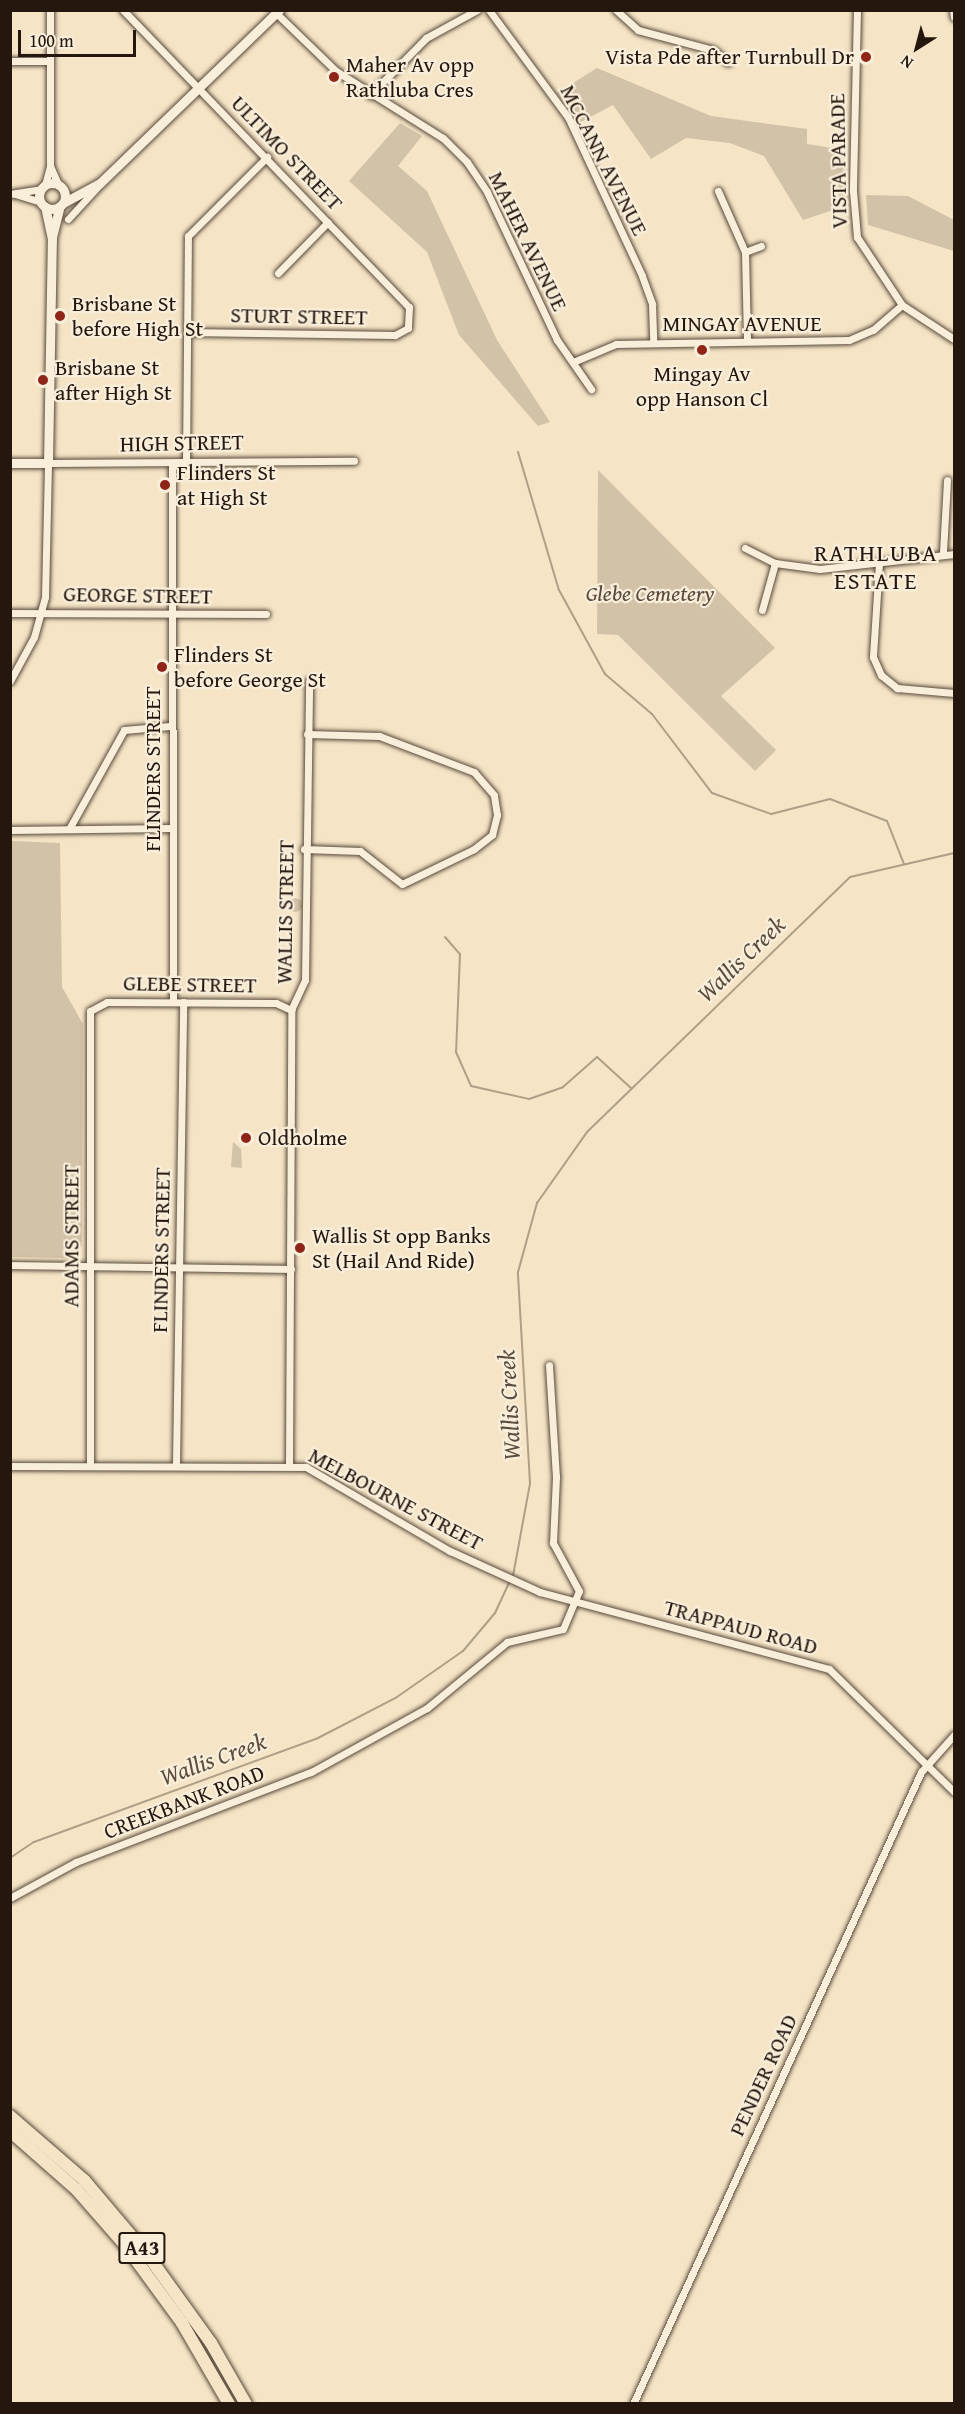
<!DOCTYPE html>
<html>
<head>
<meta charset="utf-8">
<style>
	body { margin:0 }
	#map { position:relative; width:965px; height:2414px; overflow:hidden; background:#f5e5c6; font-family:"Gentium Book Plus",serif }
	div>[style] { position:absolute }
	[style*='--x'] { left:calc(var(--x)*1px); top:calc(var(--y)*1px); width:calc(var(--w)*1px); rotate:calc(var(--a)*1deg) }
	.green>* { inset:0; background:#d2c2a7 }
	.round { border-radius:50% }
	.stream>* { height:2px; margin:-1px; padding:0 1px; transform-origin:1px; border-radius:1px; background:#ae9f87 }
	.roads { filter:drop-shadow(0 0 2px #594a3c) drop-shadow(0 0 2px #594a3c) }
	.street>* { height:7px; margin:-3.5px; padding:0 3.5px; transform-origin:3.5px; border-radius:3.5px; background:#f8eeda }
	.secondary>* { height:9px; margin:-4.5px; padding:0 4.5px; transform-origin:4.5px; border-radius:4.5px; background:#f8eeda }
	.secondary>.ring { margin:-4.5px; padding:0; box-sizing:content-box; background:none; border:9px solid #f8eeda; border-radius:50% }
	.highway>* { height:12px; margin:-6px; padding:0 6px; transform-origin:6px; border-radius:6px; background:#f5e5c6 }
	.dots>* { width:16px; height:16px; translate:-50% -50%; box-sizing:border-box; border:3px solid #f8eeda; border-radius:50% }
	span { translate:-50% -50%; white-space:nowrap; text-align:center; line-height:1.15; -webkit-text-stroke:4.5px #f8eeda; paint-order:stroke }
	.shield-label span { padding:2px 4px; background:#f8eeda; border:2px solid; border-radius:4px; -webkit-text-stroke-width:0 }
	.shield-label { font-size:21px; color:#25160e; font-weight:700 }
	.poi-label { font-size:22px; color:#25160e }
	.right { translate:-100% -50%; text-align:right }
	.left { translate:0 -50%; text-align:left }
	.street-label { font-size:22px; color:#25160e }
	.park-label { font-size:22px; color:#594a3c; font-style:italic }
	.neighbourhood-label { font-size:24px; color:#25160e; letter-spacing:1.5px }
	.water-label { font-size:24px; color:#5c4d3e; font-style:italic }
	.frame { position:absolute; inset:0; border:12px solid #25160e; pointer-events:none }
	.north { position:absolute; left:887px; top:18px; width:60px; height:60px; -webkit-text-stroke:4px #f8eeda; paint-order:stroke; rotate:216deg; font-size:16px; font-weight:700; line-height:24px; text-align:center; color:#25160e }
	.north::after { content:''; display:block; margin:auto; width:21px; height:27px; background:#25160e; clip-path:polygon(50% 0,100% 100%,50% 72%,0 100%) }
	.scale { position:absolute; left:18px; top:30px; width:118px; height:27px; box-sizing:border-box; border:3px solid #25160e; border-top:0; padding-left:8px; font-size:18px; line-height:21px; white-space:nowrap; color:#25160e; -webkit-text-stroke:4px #f8eeda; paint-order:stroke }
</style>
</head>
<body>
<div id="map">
	<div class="green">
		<i style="clip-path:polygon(597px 68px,711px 116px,807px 129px,807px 144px,845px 150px,845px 206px,803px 220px,764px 156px,730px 143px,686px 138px,651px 159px,613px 105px,577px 124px,557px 93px)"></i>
		<i style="clip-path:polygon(400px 123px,422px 136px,398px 166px,427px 191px,497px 340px,550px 422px,538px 426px,459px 335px,427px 252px,349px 181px)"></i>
		<i style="clip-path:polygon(866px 195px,908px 196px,954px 220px,954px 251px,868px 225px)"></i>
		<i style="clip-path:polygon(598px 470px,775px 648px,721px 696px,776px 750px,755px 771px,618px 635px,597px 634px)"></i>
		<i style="clip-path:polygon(11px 841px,60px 843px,62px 987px,83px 1024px,82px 1246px,67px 1258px,11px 1257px)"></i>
		<i class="round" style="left:288px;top:898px;width:14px;height:14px"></i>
		<i style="clip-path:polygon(233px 1142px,241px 1149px,242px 1168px,231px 1167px)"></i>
	</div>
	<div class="stream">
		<i style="--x:518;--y:452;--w:144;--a:73.5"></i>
		<i style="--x:559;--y:590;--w:96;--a:61.3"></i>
		<i style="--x:605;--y:674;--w:62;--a:40.4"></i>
		<i style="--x:652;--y:714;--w:99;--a:52.8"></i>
		<i style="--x:712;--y:793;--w:63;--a:19.6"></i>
		<i style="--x:771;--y:814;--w:61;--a:-14.3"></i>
		<i style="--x:830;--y:799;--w:61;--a:21.1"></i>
		<i style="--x:887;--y:821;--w:46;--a:68.4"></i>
		<i style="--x:445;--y:937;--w:23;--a:49"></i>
		<i style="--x:460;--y:954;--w:98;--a:92.3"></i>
		<i style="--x:456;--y:1052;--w:37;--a:66"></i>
		<i style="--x:471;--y:1086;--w:59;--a:12.6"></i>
		<i style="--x:529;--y:1099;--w:36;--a:-19"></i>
		<i style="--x:563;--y:1087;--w:45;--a:-41.4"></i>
		<i style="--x:597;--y:1057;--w:46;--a:42.4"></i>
		<i style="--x:513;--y:1576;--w:95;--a:-79.6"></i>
		<i style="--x:530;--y:1483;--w:211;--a:-93.3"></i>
		<i style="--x:518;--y:1272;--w:72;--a:-74.6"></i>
		<i style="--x:537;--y:1203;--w:87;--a:-54.8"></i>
		<i style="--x:587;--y:1132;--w:366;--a:-44.1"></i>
		<i style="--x:850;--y:877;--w:107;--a:-13"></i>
		<i style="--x:10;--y:1858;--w:29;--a:-34"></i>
		<i style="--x:34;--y:1842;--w:302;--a:-20.1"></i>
		<i style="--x:318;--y:1738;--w:89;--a:-27.4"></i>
		<i style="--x:397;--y:1697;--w:80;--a:-34.9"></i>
		<i style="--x:463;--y:1651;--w:50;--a:-49.9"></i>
		<i style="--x:495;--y:1613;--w:35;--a:-65"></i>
	</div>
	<div class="roads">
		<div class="street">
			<i style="--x:123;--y:10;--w:412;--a:46.1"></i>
			<i style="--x:409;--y:307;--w:21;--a:93"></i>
			<i style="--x:408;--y:328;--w:15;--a:152"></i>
			<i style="--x:395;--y:335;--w:208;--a:-179.2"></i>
			<i style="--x:489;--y:10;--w:133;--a:53.6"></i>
			<i style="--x:568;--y:117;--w:175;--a:65"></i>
			<i style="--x:642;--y:276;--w:30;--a:70"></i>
			<i style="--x:652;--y:304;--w:37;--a:88"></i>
			<i style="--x:616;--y:10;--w:30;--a:42"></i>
			<i style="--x:638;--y:30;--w:78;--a:14.9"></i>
			<i style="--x:713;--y:50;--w:19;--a:39"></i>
			<i style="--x:857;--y:10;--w:181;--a:91.3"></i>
			<i style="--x:853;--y:191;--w:46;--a:85"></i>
			<i style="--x:857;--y:237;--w:82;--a:56.5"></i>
			<i style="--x:902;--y:305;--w:62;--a:33.2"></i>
			<i style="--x:953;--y:10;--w:7;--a:82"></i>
			<i style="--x:276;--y:13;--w:83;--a:44"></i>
			<i style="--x:336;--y:71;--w:126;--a:32.1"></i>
			<i style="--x:443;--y:138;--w:34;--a:45"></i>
			<i style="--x:467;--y:162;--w:36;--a:56"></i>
			<i style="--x:487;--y:192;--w:164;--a:64.7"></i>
			<i style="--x:557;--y:340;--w:60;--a:55.2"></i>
			<i style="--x:10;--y:61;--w:40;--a:0"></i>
			<i style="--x:370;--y:95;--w:80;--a:-45.5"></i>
			<i style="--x:426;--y:38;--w:58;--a:-28.8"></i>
			<i style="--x:50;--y:166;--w:20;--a:66"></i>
			<i style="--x:45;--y:185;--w:20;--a:-75"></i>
			<i style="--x:50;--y:166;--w:156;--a:-90"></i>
			<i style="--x:718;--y:191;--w:67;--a:66.1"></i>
			<i style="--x:745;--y:252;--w:89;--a:88.7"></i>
			<i style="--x:10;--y:194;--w:31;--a:-9"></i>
			<i style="--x:15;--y:194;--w:27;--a:17"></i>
			<i style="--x:68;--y:219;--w:49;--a:-47.5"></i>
			<i style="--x:745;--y:252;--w:17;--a:-21"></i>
			<i style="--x:278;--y:273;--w:71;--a:-45.6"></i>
			<i style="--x:573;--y:362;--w:47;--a:-22.7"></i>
			<i style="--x:616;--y:344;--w:233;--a:-1"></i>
			<i style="--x:849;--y:340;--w:26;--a:-23"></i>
			<i style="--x:873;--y:330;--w:38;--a:-41"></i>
			<i style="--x:186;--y:461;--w:225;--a:-89.5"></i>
			<i style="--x:188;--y:236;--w:112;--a:-45"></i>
			<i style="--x:172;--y:464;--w:538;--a:89.89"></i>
			<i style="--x:745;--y:548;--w:34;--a:27"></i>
			<i style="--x:775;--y:563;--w:45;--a:7.6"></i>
			<i style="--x:820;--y:569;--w:135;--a:-6.4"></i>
			<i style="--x:943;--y:552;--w:72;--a:-86.8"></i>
			<i style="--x:879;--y:563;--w:94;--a:93.7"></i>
			<i style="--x:873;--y:657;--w:20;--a:66"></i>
			<i style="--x:881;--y:675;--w:21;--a:39"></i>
			<i style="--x:897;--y:688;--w:57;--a:5"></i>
			<i style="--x:762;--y:610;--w:49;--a:-74.5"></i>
			<i style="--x:10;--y:613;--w:256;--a:0.2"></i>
			<i style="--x:10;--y:681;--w:50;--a:-61.4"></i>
			<i style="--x:34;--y:637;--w:41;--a:-74.6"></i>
			<i style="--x:45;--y:597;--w:134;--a:-88.7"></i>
			<i style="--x:48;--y:463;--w:306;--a:-0.4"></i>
			<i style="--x:69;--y:829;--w:113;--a:-60.9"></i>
			<i style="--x:124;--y:730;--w:46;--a:-5"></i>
			<i style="--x:10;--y:830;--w:162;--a:-0.7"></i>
			<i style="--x:304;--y:849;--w:56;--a:2"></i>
			<i style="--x:360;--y:851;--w:53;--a:38.2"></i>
			<i style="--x:402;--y:884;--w:80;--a:-25.9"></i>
			<i style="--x:474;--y:849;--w:23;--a:-38"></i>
			<i style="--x:492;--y:835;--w:21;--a:-76"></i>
			<i style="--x:497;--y:815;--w:20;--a:-99"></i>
			<i style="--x:494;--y:795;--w:30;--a:-131"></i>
			<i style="--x:474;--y:772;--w:102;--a:-159.2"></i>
			<i style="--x:379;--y:736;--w:72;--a:-178.4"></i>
			<i style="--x:291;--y:1010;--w:33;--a:-65"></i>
			<i style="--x:305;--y:980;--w:299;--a:-89.2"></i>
			<i style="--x:10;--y:1265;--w:281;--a:0.8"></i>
			<i style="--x:90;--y:1462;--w:451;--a:-90"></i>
			<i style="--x:90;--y:1011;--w:19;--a:-28"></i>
			<i style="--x:107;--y:1002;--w:169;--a:0.3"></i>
			<i style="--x:276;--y:1003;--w:17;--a:25"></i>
			<i style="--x:176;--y:1463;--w:461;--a:-89.1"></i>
			<i style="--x:289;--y:1463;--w:453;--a:-89.7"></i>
			<i style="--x:10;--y:1466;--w:296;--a:0.2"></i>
			<i style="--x:306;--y:1467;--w:167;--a:30.3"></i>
			<i style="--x:450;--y:1551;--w:99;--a:24.5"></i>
			<i style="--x:540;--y:1592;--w:299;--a:14.9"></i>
			<i style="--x:829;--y:1669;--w:175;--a:44.5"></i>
			<i style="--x:10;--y:1898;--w:75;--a:-28.6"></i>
			<i style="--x:76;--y:1862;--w:252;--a:-21"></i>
			<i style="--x:311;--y:1772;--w:132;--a:-28.9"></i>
			<i style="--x:427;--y:1708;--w:104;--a:-39.5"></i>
			<i style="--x:507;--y:1642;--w:57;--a:-13.1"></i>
			<i style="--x:563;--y:1629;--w:41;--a:-67.2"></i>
			<i style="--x:579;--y:1591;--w:55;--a:-118.4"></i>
			<i style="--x:553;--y:1543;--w:66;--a:-87.4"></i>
			<i style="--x:556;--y:1477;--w:112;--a:-93.6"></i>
			<i style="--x:633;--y:2404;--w:695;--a:-65.5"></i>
			<i style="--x:921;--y:1772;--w:50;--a:-48.3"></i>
		</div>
		<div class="secondary">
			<i class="ring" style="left:39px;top:183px;width:17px;height:17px"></i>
			<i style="--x:63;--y:203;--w:42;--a:-28.4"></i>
			<i style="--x:100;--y:183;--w:249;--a:-44"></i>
			<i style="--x:52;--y:237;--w:32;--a:-76"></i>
			<i style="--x:10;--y:463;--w:38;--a:0"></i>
			<i style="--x:48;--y:463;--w:224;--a:-89"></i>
			<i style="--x:52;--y:239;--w:33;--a:-102"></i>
		</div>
		<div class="highway">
			<i style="--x:10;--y:2116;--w:99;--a:40.9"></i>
			<i style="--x:85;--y:2181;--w:99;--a:49.9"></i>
			<i style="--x:149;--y:2257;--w:106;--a:54.2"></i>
			<i style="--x:211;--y:2343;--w:70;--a:60.2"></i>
			<i style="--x:10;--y:2131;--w:89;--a:41.4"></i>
			<i style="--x:77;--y:2190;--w:73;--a:48.9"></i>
			<i style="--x:125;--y:2245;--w:97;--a:53.8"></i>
			<i style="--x:182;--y:2323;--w:94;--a:59.9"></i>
		</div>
	</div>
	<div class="dots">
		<i style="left:866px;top:57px;background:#8f2418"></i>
		<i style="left:334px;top:77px;background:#8f2418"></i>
		<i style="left:60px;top:316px;background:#8f2418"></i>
		<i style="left:702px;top:350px;background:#8f2418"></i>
		<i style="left:43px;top:380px;background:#8f2418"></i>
		<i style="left:165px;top:485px;background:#8f2418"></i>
		<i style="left:162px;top:667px;background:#8f2418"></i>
		<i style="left:246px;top:1138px;background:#8f2418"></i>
		<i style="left:300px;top:1248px;background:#8f2418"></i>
	</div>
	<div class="shield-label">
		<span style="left:142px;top:2248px">A43</span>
	</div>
	<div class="poi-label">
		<span class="right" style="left:854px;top:57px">Vista Pde after Turnbull Dr</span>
		<span class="left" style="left:346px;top:77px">Maher Av opp<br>Rathluba Cres</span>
		<span class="left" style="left:72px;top:316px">Brisbane St<br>before High St</span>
		<span class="left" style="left:55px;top:380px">Brisbane St<br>after High St</span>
		<span style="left:702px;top:386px">Mingay Av<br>opp Hanson Cl</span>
		<span class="left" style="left:177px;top:485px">Flinders St<br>at High St</span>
		<span class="left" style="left:174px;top:667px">Flinders St<br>before George St</span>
		<span class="left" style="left:258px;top:1138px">Oldholme</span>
		<span class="left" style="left:312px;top:1248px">Wallis St opp Banks<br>St (Hail And Ride)</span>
	</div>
	<div class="street-label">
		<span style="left:287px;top:153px;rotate:46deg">ULTIMO STREET</span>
		<span style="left:604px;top:160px;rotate:63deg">MCCANN AVENUE</span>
		<span style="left:838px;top:161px;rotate:-91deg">VISTA PARADE</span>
		<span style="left:528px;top:241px;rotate:64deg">MAHER AVENUE</span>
		<span style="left:299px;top:316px;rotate:1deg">STURT STREET</span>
		<span style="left:742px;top:324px">MINGAY AVENUE</span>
		<span style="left:182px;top:443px;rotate:-1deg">HIGH STREET</span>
		<span style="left:138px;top:595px;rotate:1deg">GEORGE STREET</span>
		<span style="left:153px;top:769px;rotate:-90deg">FLINDERS STREET</span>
		<span style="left:285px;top:912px;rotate:-89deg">WALLIS STREET</span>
		<span style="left:190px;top:984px;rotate:1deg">GLEBE STREET</span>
		<span style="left:71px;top:1236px;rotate:-90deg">ADAMS STREET</span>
		<span style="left:161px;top:1250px;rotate:-89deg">FLINDERS STREET</span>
		<span style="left:396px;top:1499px;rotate:28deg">MELBOURNE STREET</span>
		<span style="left:741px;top:1627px;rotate:15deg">TRAPPAUD ROAD</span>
		<span style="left:184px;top:1802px;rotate:-21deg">CREEKBANK ROAD</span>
		<span style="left:763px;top:2075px;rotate:-65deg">PENDER ROAD</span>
	</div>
	<div class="park-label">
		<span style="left:650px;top:594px">Glebe Cemetery</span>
	</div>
	<div class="neighbourhood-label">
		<span style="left:876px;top:567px">RATHLUBA<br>ESTATE</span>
	</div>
	<div class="water-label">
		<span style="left:741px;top:959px;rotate:-44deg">Wallis Creek</span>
		<span style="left:509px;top:1405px;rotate:-93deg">Wallis Creek</span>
		<span style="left:213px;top:1759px;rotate:-20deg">Wallis Creek</span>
	</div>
	<div class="frame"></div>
	<div class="north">N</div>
	<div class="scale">100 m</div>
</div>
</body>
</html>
